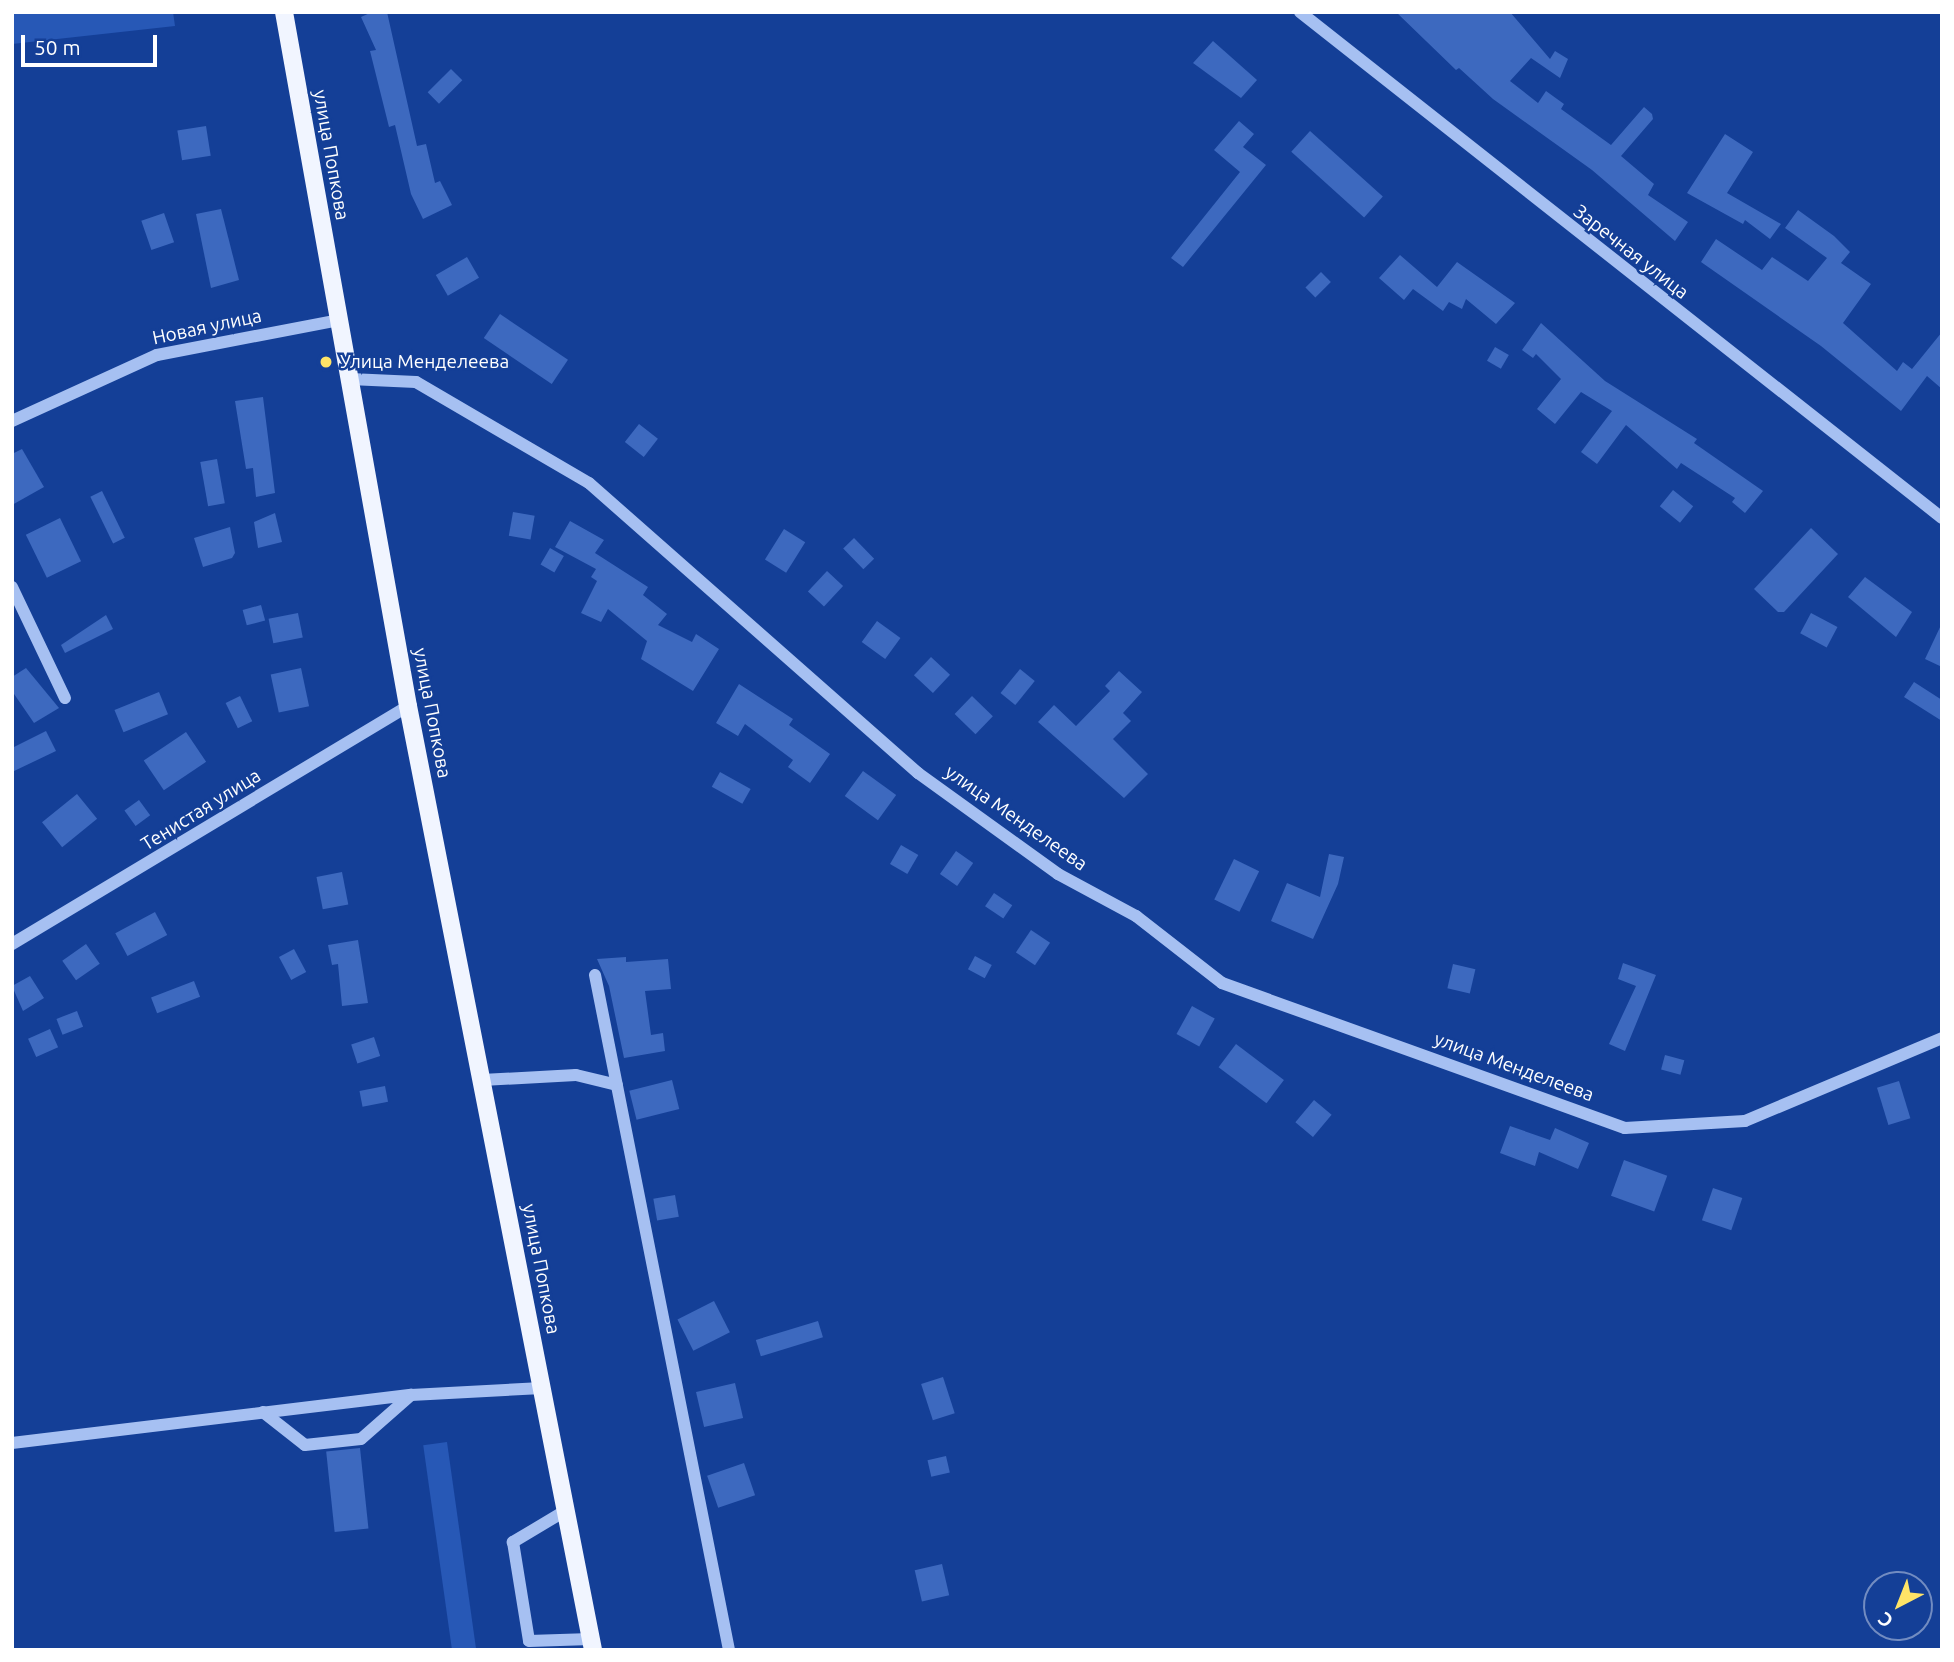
<!DOCTYPE html>
<html>
<head>
<meta charset="utf-8">
<style>
	body { margin:0 }
	#map { position:relative; width:1954px; height:1662px; overflow:hidden; background:#143f97; font-family:Ubuntu,sans-serif }
	div>[style] { position:absolute }
	[style*='--x'] { left:calc(var(--x)*1px); top:calc(var(--y)*1px); width:calc(var(--w)*1px); rotate:calc(var(--a)*1deg) }
	.green>* { inset:0; background:#2758b6; transform-origin:0 0 }
	.building>* { inset:0; background:#3d69bf; transform-origin:0 0 }
	.minor>* { height:12px; margin:-6px; padding:0 6px; transform-origin:6px; border-radius:6px; background:#a6c0f2 }
	.major>* { height:18px; margin:-9px; padding:0 9px; transform-origin:9px; border-radius:9px; background:#f1f5ff }
	.dots>* { width:19px; height:19px; translate:-50% -50%; box-sizing:border-box; border:4px solid #143f97; border-radius:50% }
	span { translate:-50% -50%; white-space:nowrap; text-align:center; line-height:1.15; -webkit-text-stroke:5px #143f97; paint-order:stroke }
	.street-label { font-size:19px; color:#fff }
	.poi-label { font-size:19px; color:#fff }
	.left { translate:0 -50%; text-align:left }
	.frame { position:absolute; inset:0; border:14px solid #fff; pointer-events:none }
	.north { position:absolute; left:1863px; top:1571px; width:70px; height:70px; box-sizing:border-box; background:#143f97; border:2px solid #728cc1; border-radius:50%; rotate:222deg; font-size:19px; font-weight:700; line-height:28px; text-align:center; color:#fff }
	.north::after { content:''; display:block; margin:auto; width:24px; height:32px; background:#ffe467; clip-path:polygon(50% 0,100% 100%,50% 72%,0 100%) }
	.scale { position:absolute; left:21px; top:35px; width:136px; height:32px; box-sizing:border-box; border:4px solid #fff; border-top:0; padding-left:9px; font-size:21px; line-height:24px; white-space:nowrap; color:#fff; -webkit-text-stroke:5px #143f97; paint-order:stroke }
</style>
</head>
<body>
<div id="map">
	<div class="green">
		<i style="clip-path:polygon(12px 12px,173px 12px,175px 26px,12px 44px)"></i>
		<i style="left:447px;top:1442px;width:210px;height:24px;rotate:82deg"></i>
	</div>
	<div class="building">
		<i style="clip-path:polygon(372px 12px,387px 12px,417px 146px,426px 144px,435px 183px,440px 181px,452px 205px,423px 219px,411px 194px,395px 125px,389px 127px,370px 51px,376px 50px,361px 17px)"></i>
		<i style="clip-path:polygon(1396px 12px,1510px 12px,1550px 59px,1555px 51px,1568px 59px,1560px 78px,1531px 58px,1510px 81px,1538px 103px,1546px 91px,1564px 104px,1561px 109px,1611px 145px,1644px 107px,1652px 114px,1653px 119px,1621px 156px,1654px 184px,1648px 195px,1688px 222px,1675px 241px,1592px 170px,1493px 99px,1459px 68px,1456px 70px)"></i>
		<i style="clip-path:polygon(1213px 41px,1257px 80px,1241px 98px,1193px 63px)"></i>
		<i style="left:451px;top:69px;width:16px;height:33px;rotate:45deg"></i>
		<i style="clip-path:polygon(1239px 121px,1254px 134px,1243px 147px,1266px 165px,1183px 267px,1171px 258px,1240px 172px,1214px 150px)"></i>
		<i style="left:206px;top:126px;width:30px;height:29px;rotate:81deg"></i>
		<i style="left:1310px;top:131px;width:98px;height:28px;rotate:42deg"></i>
		<i style="clip-path:polygon(1725px 134px,1753px 152px,1727px 193px,1781px 224px,1770px 239px,1745px 220px,1743px 224px,1687px 193px)"></i>
		<i style="clip-path:polygon(221px 209px,239px 280px,211px 288px,196px 214px)"></i>
		<i style="clip-path:polygon(1798px 210px,1834px 236px,1850px 252px,1841px 263px,1871px 284px,1843px 323px,1897px 371px,1903px 362px,1912px 369px,1942px 332px,1942px 389px,1927px 376px,1901px 411px,1821px 346px,1701px 262px,1716px 239px,1762px 270px,1772px 257px,1808px 281px,1827px 258px,1785px 228px)"></i>
		<i style="left:164px;top:213px;width:31px;height:24px;rotate:71deg"></i>
		<i style="clip-path:polygon(1400px 255px,1437px 287px,1457px 262px,1515px 303px,1496px 324px,1466px 299px,1462px 309px,1449px 302px,1443px 311px,1413px 289px,1404px 300px,1379px 278px)"></i>
		<i style="left:467px;top:257px;width:24px;height:36px;rotate:60deg"></i>
		<i style="left:1321px;top:272px;width:14px;height:22px;rotate:45deg"></i>
		<i style="left:500px;top:314px;width:82px;height:29px;rotate:34deg"></i>
		<i style="clip-path:polygon(1541px 323px,1605px 381px,1697px 439px,1694px 443px,1763px 491px,1745px 513px,1732px 502px,1735px 498px,1681px 463px,1677px 469px,1626px 425px,1597px 464px,1581px 452px,1612px 411px,1581px 392px,1555px 424px,1537px 409px,1561px 379px,1536px 354px,1533px 358px,1522px 350px)"></i>
		<i style="left:1495px;top:347px;width:16px;height:16px;rotate:30deg"></i>
		<i style="clip-path:polygon(263px 397px,275px 493px,256px 497px,253px 468px,246px 469px,235px 401px)"></i>
		<i style="left:639px;top:424px;width:24px;height:23px;rotate:38deg"></i>
		<i style="clip-path:polygon(22px 449px,44px 487px,12px 505px,12px 454px)"></i>
		<i style="left:217px;top:459px;width:45px;height:17px;rotate:80deg"></i>
		<i style="left:1673px;top:490px;width:26px;height:21px;rotate:39deg"></i>
		<i style="left:102px;top:491px;width:52px;height:13px;rotate:64deg"></i>
		<i style="left:513px;top:512px;width:22px;height:24px;rotate:10deg"></i>
		<i style="clip-path:polygon(275px 513px,282px 542px,258px 548px,254px 522px)"></i>
		<i style="left:60px;top:518px;width:48px;height:38px;rotate:64deg"></i>
		<i style="clip-path:polygon(570px 521px,604px 540px,595px 553px,648px 587px,643px 595px,667px 614px,658px 625px,692px 642px,696px 634px,719px 649px,693px 691px,641px 659px,647px 641px,608px 609px,601px 622px,581px 613px,597px 581px,591px 577px,596px 569px,555px 547px)"></i>
		<i style="clip-path:polygon(230px 527px,235px 553px,232px 558px,203px 567px,194px 538px)"></i>
		<i style="clip-path:polygon(1811px 528px,1838px 554px,1784px 612px,1778px 612px,1754px 589px)"></i>
		<i style="left:784px;top:529px;width:25px;height:36px;rotate:32deg"></i>
		<i style="left:854px;top:538px;width:29px;height:15px;rotate:46deg"></i>
		<i style="left:550px;top:548px;width:16px;height:19px;rotate:30deg"></i>
		<i style="left:827px;top:571px;width:22px;height:28px;rotate:43deg"></i>
		<i style="clip-path:polygon(1865px 577px,1912px 612px,1896px 637px,1848px 597px)"></i>
		<i style="left:261px;top:605px;width:16px;height:19px;rotate:75deg"></i>
		<i style="left:298px;top:613px;width:25px;height:30px;rotate:79deg"></i>
		<i style="left:1811px;top:613px;width:30px;height:23px;rotate:28deg"></i>
		<i style="clip-path:polygon(106px 615px,113px 629px,65px 653px,61px 645px)"></i>
		<i style="left:877px;top:621px;width:29px;height:26px;rotate:36deg"></i>
		<i style="clip-path:polygon(1942px 623px,1942px 667px,1925px 659px)"></i>
		<i style="left:931px;top:657px;width:26px;height:25px;rotate:43deg"></i>
		<i style="clip-path:polygon(26px 668px,59px 708px,34px 723px,12px 691px,12px 677px)"></i>
		<i style="left:301px;top:668px;width:39px;height:31px;rotate:78deg"></i>
		<i style="left:1020px;top:669px;width:19px;height:31px;rotate:39deg"></i>
		<i style="clip-path:polygon(1119px 671px,1142px 692px,1123px 713px,1131px 721px,1113px 739px,1148px 774px,1124px 798px,1038px 722px,1054px 705px,1076px 726px,1110px 691px,1105px 686px)"></i>
		<i style="clip-path:polygon(1914px 682px,1942px 700px,1942px 721px,1904px 697px)"></i>
		<i style="clip-path:polygon(739px 684px,793px 719px,789px 725px,830px 754px,810px 783px,788px 767px,793px 760px,745px 724px,738px 736px,716px 723px)"></i>
		<i style="left:159px;top:692px;width:24px;height:48px;rotate:68deg"></i>
		<i style="left:240px;top:696px;width:28px;height:16px;rotate:64deg"></i>
		<i style="left:972px;top:696px;width:29px;height:25px;rotate:44deg"></i>
		<i style="clip-path:polygon(46px 731px,56px 751px,12px 772px,12px 748px)"></i>
		<i style="left:186px;top:732px;width:36px;height:51px;rotate:56deg"></i>
		<i style="left:863px;top:771px;width:41px;height:31px;rotate:36deg"></i>
		<i style="left:720px;top:772px;width:35px;height:17px;rotate:29deg"></i>
		<i style="left:77px;top:794px;width:32px;height:45px;rotate:51deg"></i>
		<i style="left:139px;top:800px;width:19px;height:18px;rotate:54deg"></i>
		<i style="left:901px;top:845px;width:20px;height:22px;rotate:30deg"></i>
		<i style="left:956px;top:851px;width:21px;height:28px;rotate:35deg"></i>
		<i style="clip-path:polygon(1329px 854px,1344px 857px,1338px 884px,1313px 939px,1271px 921px,1287px 883px,1320px 897px)"></i>
		<i style="left:1234px;top:859px;width:28px;height:45px;rotate:26deg"></i>
		<i style="left:342px;top:872px;width:33px;height:26px;rotate:79deg"></i>
		<i style="left:994px;top:893px;width:22px;height:16px;rotate:34deg"></i>
		<i style="left:155px;top:912px;width:26px;height:45px;rotate:62deg"></i>
		<i style="left:1031px;top:930px;width:23px;height:27px;rotate:34deg"></i>
		<i style="clip-path:polygon(358px 940px,368px 1003px,342px 1006px,338px 964px,332px 965px,328px 945px)"></i>
		<i style="left:86px;top:944px;width:24px;height:29px;rotate:55deg"></i>
		<i style="left:294px;top:949px;width:26px;height:17px;rotate:62deg"></i>
		<i style="left:975px;top:956px;width:19px;height:15px;rotate:28deg"></i>
		<i style="clip-path:polygon(626px 957px,626px 962px,668px 959px,671px 989px,645px 991px,651px 1035px,663px 1033px,665px 1051px,624px 1058px,609px 986px,597px 959px)"></i>
		<i style="clip-path:polygon(1623px 963px,1656px 975px,1625px 1051px,1609px 1044px,1636px 986px,1618px 979px)"></i>
		<i style="left:1453px;top:964px;width:23px;height:25px;rotate:13deg"></i>
		<i style="clip-path:polygon(30px 976px,44px 998px,23px 1011px,12px 986px)"></i>
		<i style="left:194px;top:981px;width:17px;height:46px;rotate:69deg"></i>
		<i style="left:1192px;top:1006px;width:26px;height:32px;rotate:29deg"></i>
		<i style="left:77px;top:1011px;width:17px;height:22px;rotate:69deg"></i>
		<i style="left:50px;top:1029px;width:20px;height:24px;rotate:66deg"></i>
		<i style="left:374px;top:1037px;width:20px;height:24px;rotate:72deg"></i>
		<i style="left:1236px;top:1044px;width:60px;height:29px;rotate:37deg"></i>
		<i style="left:1665px;top:1055px;width:20px;height:15px;rotate:15deg"></i>
		<i style="left:672px;top:1080px;width:30px;height:44px;rotate:76deg"></i>
		<i style="left:1899px;top:1081px;width:39px;height:23px;rotate:73deg"></i>
		<i style="left:385px;top:1086px;width:16px;height:26px;rotate:79deg"></i>
		<i style="left:1314px;top:1100px;width:23px;height:29px;rotate:40deg"></i>
		<i style="clip-path:polygon(1510px 1126px,1550px 1140px,1555px 1128px,1589px 1143px,1578px 1169px,1539px 1152px,1535px 1166px,1500px 1153px)"></i>
		<i style="left:1624px;top:1160px;width:46px;height:38px;rotate:20deg"></i>
		<i style="left:1713px;top:1188px;width:31px;height:34px;rotate:19deg"></i>
		<i style="left:675px;top:1195px;width:22px;height:22px;rotate:80deg"></i>
		<i style="left:714px;top:1301px;width:35px;height:41px;rotate:63deg"></i>
		<i style="left:818px;top:1321px;width:17px;height:65px;rotate:73deg"></i>
		<i style="left:943px;top:1377px;width:38px;height:23px;rotate:72deg"></i>
		<i style="left:735px;top:1383px;width:36px;height:40px;rotate:77deg"></i>
		<i style="left:360px;top:1448px;width:81px;height:34px;rotate:84deg"></i>
		<i style="left:946px;top:1456px;width:17px;height:19px;rotate:77deg"></i>
		<i style="left:744px;top:1463px;width:34px;height:39px;rotate:71deg"></i>
		<i style="left:942px;top:1564px;width:32px;height:28px;rotate:77deg"></i>
	</div>
	<div class="minor">
		<i style="--x:1300;--y:12;--w:817;--a:38.24"></i>
		<i style="--x:350;--y:379;--w:66;--a:2.6"></i>
		<i style="--x:416;--y:382;--w:200;--a:30.3"></i>
		<i style="--x:589;--y:483;--w:439;--a:41.4"></i>
		<i style="--x:918;--y:773;--w:173;--a:35.8"></i>
		<i style="--x:1058;--y:874;--w:89;--a:28.3"></i>
		<i style="--x:1136;--y:916;--w:109;--a:37.9"></i>
		<i style="--x:1222;--y:983;--w:428;--a:19.8"></i>
		<i style="--x:1625;--y:1128;--w:120;--a:-3.3"></i>
		<i style="--x:1745;--y:1121;--w:214;--a:-22.8"></i>
		<i style="--x:12;--y:421;--w:159;--a:-24.5"></i>
		<i style="--x:157;--y:355;--w:185;--a:-10.9"></i>
		<i style="--x:12;--y:587;--w:123;--a:64.5"></i>
		<i style="--x:12;--y:944;--w:462;--a:-31"></i>
		<i style="--x:595;--y:975;--w:688;--a:78.77"></i>
		<i style="--x:482;--y:1080;--w:94;--a:-3"></i>
		<i style="--x:576;--y:1075;--w:42;--a:13.7"></i>
		<i style="--x:263;--y:1412;--w:53;--a:38.2"></i>
		<i style="--x:305;--y:1445;--w:56;--a:-6.1"></i>
		<i style="--x:361;--y:1439;--w:67;--a:-41.3"></i>
		<i style="--x:12;--y:1443;--w:402;--a:-6.9"></i>
		<i style="--x:411;--y:1395;--w:131;--a:-3.1"></i>
		<i style="--x:565;--y:1511;--w:61;--a:149.2"></i>
		<i style="--x:513;--y:1542;--w:100;--a:80.8"></i>
		<i style="--x:529;--y:1641;--w:62;--a:-1.8"></i>
	</div>
	<div class="major">
		<i style="--x:284;--y:12;--w:705;--a:79.87"></i>
		<i style="--x:408;--y:706;--w:962;--a:78.91"></i>
	</div>
	<div class="dots">
		<i style="left:326px;top:362px;background:#ffe467"></i>
	</div>
	<div class="street-label">
		<span style="left:331px;top:155px;rotate:80deg">улица Попкова</span>
		<span style="left:1631px;top:252px;rotate:38deg">Заречная улица</span>
		<span style="left:207px;top:327px;rotate:-12deg">Новая улица</span>
		<span style="left:432px;top:713px;rotate:79deg">улица Попкова</span>
		<span style="left:201px;top:810px;rotate:-32deg">Тенистая улица</span>
		<span style="left:1016px;top:818px;rotate:35deg">улица Менделеева</span>
		<span style="left:1514px;top:1067px;rotate:20deg">улица Менделеева</span>
		<span style="left:541px;top:1269px;rotate:79deg">улица Попкова</span>
	</div>
	<div class="poi-label">
		<span class="left" style="left:340px;top:362px">Улица Менделеева</span>
	</div>
	<div class="frame"></div>
	<div class="north">С</div>
	<div class="scale">50 m</div>
</div>
</body>
</html>
